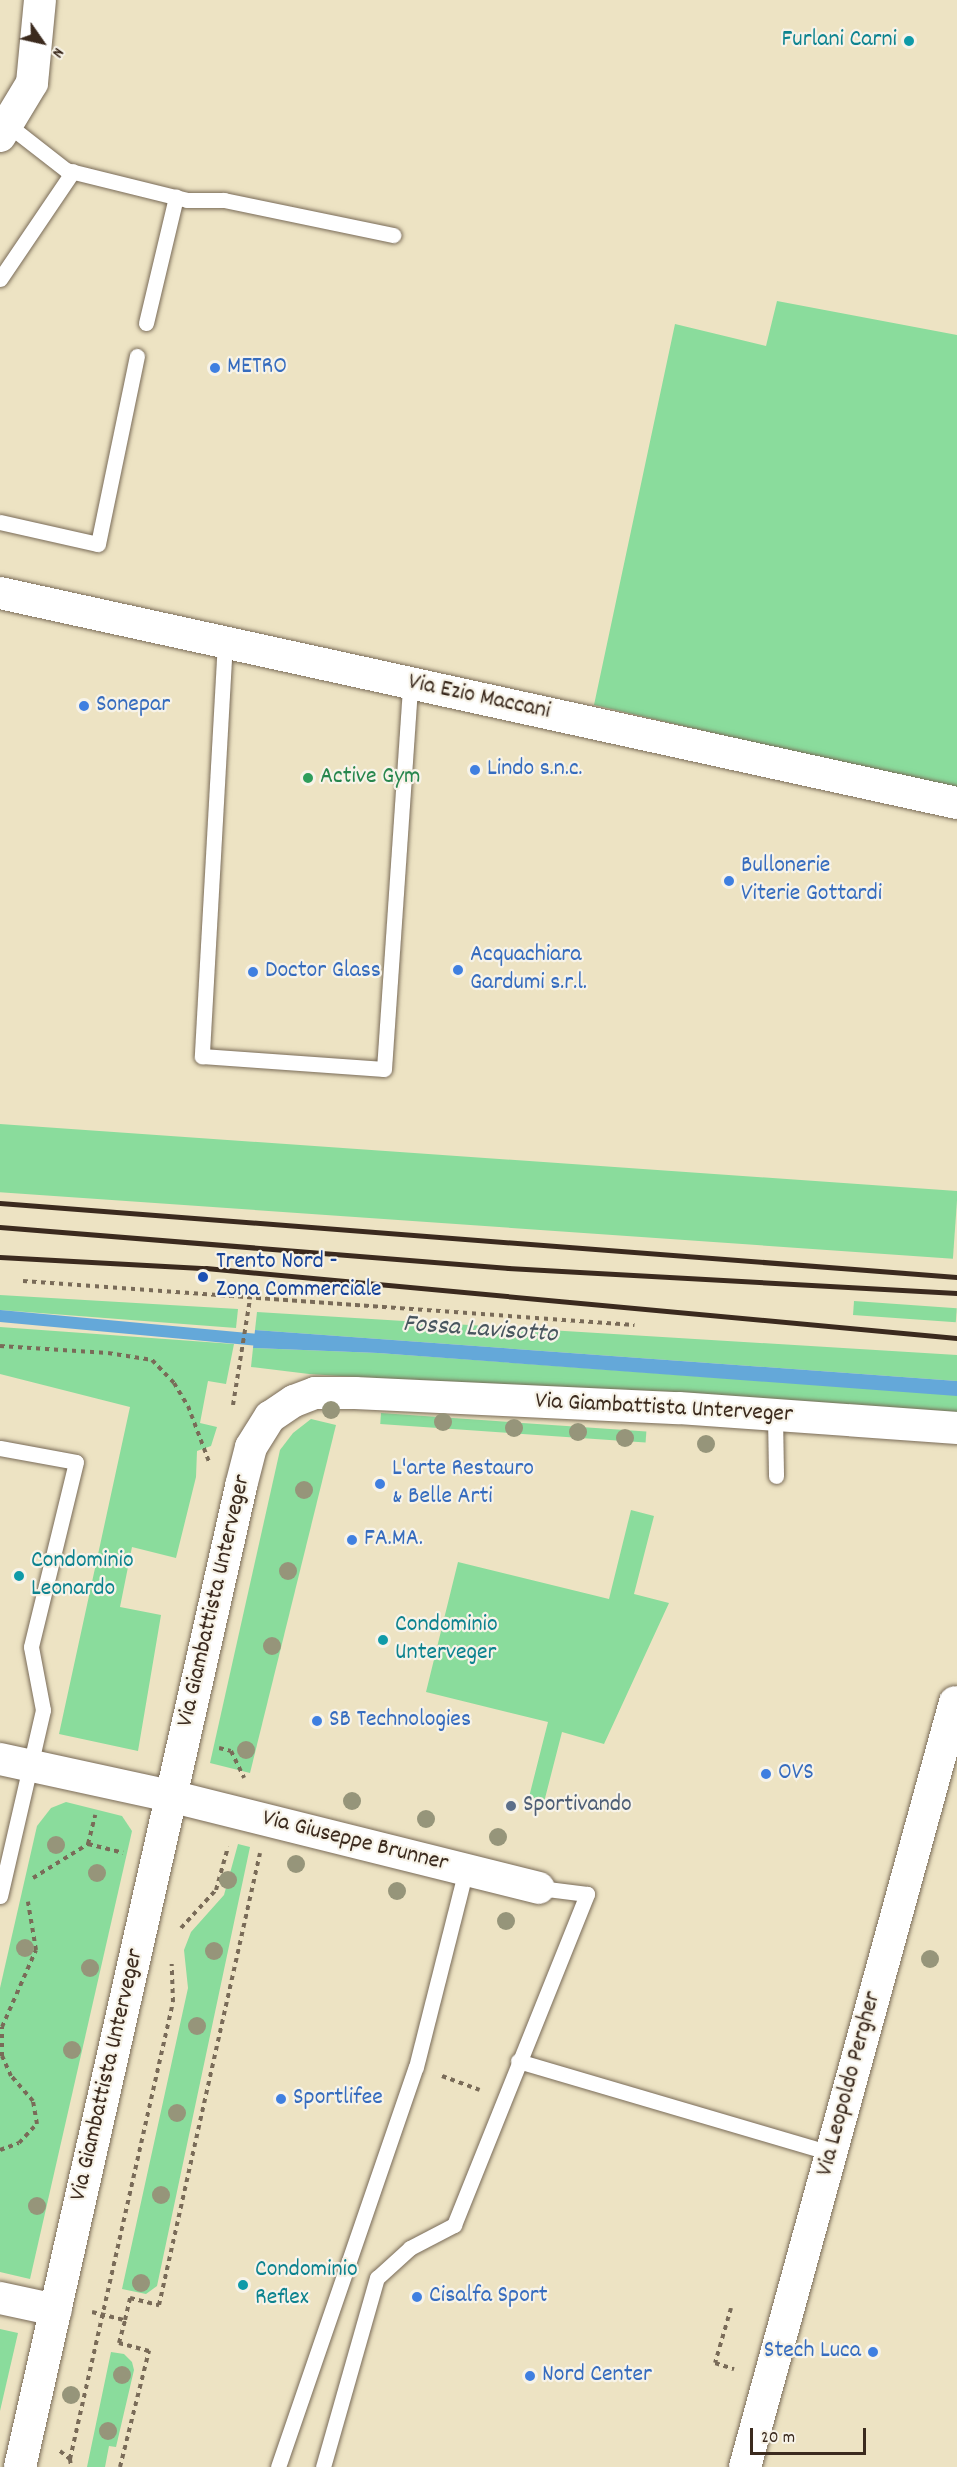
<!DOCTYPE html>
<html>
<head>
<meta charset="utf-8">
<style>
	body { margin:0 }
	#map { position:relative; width:957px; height:2467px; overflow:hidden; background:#ede3c3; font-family:Dekko,sans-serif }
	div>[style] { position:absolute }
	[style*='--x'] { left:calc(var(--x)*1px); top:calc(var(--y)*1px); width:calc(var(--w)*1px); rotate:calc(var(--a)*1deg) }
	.green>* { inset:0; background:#8adc9c; transform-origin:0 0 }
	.water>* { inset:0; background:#64a8d9 }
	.stream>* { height:12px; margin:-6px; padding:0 6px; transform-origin:6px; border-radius:6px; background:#64a8d9 }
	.path>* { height:4px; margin-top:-2px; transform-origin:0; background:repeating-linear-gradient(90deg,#796b58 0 4.5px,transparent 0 9px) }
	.roads { filter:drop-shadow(0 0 2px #796b58) drop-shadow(0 0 2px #796b58) }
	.lane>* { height:15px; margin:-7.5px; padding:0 7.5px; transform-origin:7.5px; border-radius:7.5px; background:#fff }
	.street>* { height:32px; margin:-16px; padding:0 16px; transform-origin:16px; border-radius:16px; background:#fff }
	.rail>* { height:4.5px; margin:-2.25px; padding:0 2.25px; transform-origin:2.25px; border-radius:2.25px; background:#3b2a1e }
	.trees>* { width:18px; height:18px; margin:-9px; border-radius:50%; background:#96957a }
	.dots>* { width:16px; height:16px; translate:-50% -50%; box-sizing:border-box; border:3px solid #f7f3e8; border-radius:50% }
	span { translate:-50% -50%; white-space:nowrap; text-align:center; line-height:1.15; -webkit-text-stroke:4.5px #f7f3e8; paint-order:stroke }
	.culture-label { font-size:24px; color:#0d838f }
	.right { translate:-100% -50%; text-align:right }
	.left { translate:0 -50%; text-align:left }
	.shop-label { font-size:24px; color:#366cbe }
	.street-label { font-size:24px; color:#3b2a1e }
	.leisure-label { font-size:24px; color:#27864d }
	.transit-label { font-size:24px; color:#164399 }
	.service-label { font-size:24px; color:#4e5e75 }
	.water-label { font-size:26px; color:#49565f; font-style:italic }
	.north { position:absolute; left:12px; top:12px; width:60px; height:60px; -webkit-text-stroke:4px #f7f3e8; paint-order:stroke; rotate:124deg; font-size:16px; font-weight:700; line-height:24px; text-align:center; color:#3b2a1e }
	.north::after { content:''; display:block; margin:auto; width:21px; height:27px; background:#3b2a1e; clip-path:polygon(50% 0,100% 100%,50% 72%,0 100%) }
	.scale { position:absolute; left:750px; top:2428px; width:116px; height:27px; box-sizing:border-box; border:3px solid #3b2a1e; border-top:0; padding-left:8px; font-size:18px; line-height:21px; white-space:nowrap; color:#3b2a1e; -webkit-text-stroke:4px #f7f3e8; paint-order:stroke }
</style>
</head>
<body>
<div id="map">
	<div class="green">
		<i style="clip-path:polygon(777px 301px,957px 335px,957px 790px,594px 705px,675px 324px,766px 346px)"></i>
		<i style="left:0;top:1124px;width:960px;height:68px;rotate:4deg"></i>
		<i style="clip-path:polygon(0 1295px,238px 1309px,236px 1328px,0 1310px)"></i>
		<i style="left:854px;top:1301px;width:103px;height:14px;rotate:4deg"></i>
		<i style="clip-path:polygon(257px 1312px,957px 1355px,957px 1381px,255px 1330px)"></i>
		<i style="clip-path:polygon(0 1327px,234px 1344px,226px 1384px,208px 1381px,200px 1423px,217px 1427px,211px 1446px,197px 1451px,196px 1477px,176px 1558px,132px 1547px,120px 1607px,161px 1615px,138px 1751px,59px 1734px,130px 1407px,0 1374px)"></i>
		<i style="clip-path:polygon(253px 1348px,378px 1353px,957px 1395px,957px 1415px,309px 1374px,251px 1367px)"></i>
		<i style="left:381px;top:1413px;width:266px;height:11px;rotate:4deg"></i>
		<i style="clip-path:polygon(311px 1419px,336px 1425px,250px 1773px,210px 1763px,280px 1450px,293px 1433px)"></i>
		<i style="clip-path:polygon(631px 1510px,654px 1516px,634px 1594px,669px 1603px,604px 1744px,562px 1732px,542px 1810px,526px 1809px,548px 1722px,426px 1692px,458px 1562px,609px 1599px)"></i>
		<i style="clip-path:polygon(66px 1802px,122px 1816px,132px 1831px,30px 2279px,0 2272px,0 1988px,37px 1826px,51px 1808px)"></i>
		<i style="clip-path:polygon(238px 1844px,250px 1847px,157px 2286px,146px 2294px,122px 2289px,188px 1988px,184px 1950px,191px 1932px,224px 1895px)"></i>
		<i style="clip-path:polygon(0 2329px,18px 2333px,0 2411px)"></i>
		<i style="clip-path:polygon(111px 2352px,124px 2354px,132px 2362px,134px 2370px,116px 2447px,109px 2446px,105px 2467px,87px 2467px)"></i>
	</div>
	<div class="water">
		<i style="clip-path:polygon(255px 1330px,957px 1381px,957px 1396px,378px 1353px,253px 1348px)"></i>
	</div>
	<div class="stream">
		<i style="--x:0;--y:1316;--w:271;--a:5.3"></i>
	</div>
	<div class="path">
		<i style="--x:23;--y:1281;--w:613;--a:4.12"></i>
		<i style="--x:0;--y:1346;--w:108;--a:3.7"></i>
		<i style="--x:108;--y:1353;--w:45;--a:9"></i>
		<i style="--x:152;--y:1360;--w:32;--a:46"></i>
		<i style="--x:174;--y:1383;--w:27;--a:59"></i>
		<i style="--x:188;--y:1406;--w:60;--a:69.4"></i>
		<i style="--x:233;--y:1405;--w:107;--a:-80.9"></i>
		<i style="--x:219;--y:1748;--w:12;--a:14"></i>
		<i style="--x:231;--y:1751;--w:30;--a:64"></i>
		<i style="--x:88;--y:1844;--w:30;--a:-76"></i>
		<i style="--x:33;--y:1878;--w:65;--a:-31.7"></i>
		<i style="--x:88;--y:1844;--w:36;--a:14"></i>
		<i style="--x:181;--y:1928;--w:52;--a:-47.4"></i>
		<i style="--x:216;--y:1890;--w:45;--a:-74.4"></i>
		<i style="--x:442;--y:2076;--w:40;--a:20.2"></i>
		<i style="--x:0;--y:2150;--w:20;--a:-20"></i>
		<i style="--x:19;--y:2143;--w:26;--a:-47"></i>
		<i style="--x:37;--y:2124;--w:23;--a:-100"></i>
		<i style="--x:33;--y:2101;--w:33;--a:-131"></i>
		<i style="--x:11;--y:2076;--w:22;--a:-114"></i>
		<i style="--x:2;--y:2056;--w:29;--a:-90"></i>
		<i style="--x:2;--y:2027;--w:84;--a:-66.2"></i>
		<i style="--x:36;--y:1950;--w:49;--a:-99.5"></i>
		<i style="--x:731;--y:2308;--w:57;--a:106.2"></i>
		<i style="--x:715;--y:2363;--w:20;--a:18"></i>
		<i style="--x:92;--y:2312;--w:34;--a:14"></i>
		<i style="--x:60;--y:2451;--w:13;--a:39"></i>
		<i style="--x:70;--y:2459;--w:8;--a:83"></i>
		<i style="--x:70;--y:2459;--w:468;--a:-77.3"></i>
		<i style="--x:173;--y:2002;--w:38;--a:-92"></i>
		<i style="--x:120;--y:2467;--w:120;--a:-76"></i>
		<i style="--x:149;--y:2351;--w:31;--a:-165"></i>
		<i style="--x:119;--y:2343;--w:24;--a:-75"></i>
		<i style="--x:125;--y:2320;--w:23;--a:-77"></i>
		<i style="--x:130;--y:2298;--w:30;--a:14"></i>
		<i style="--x:159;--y:2305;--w:463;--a:-77.4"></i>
	</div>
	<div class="roads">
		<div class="lane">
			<i style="--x:7;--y:124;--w:75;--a:37.9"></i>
			<i style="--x:66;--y:170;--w:125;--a:13.9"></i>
			<i style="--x:187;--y:200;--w:37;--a:0"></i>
			<i style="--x:224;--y:200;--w:173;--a:11.7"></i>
			<i style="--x:0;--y:279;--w:130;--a:-55.9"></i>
			<i style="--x:146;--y:323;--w:130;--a:-76.6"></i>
			<i style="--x:0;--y:522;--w:100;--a:12.7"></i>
			<i style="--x:98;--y:544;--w:192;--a:-78.3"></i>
			<i style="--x:225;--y:641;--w:416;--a:93.2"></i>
			<i style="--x:202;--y:1056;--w:182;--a:4.1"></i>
			<i style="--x:384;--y:1069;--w:387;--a:-86.1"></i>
			<i style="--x:775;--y:1416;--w:60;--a:89"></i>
			<i style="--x:0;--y:1448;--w:77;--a:10.4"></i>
			<i style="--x:76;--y:1462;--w:190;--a:103.7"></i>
			<i style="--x:31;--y:1647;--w:64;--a:79.2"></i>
			<i style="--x:43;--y:1710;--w:191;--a:103"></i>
			<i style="--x:518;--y:2061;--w:326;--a:16.4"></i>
			<i style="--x:278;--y:2467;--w:423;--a:-71"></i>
			<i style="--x:416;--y:2067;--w:203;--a:-75.8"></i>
			<i style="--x:323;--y:2467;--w:197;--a:-74.1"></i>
			<i style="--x:377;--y:2278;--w:45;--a:-42.3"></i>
			<i style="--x:410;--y:2248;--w:50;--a:-27.6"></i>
			<i style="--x:454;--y:2225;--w:357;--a:-68.1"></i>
			<i style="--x:587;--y:1894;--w:48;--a:-172.9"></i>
		</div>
		<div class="street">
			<i style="--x:0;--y:136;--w:62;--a:-58.9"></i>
			<i style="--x:32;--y:83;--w:83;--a:-84.5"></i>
			<i style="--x:0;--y:593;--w:980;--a:12.38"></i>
			<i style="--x:0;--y:1759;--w:174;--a:12.3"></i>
			<i style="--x:170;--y:1796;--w:380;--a:14"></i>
			<i style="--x:0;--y:2298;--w:57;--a:12.1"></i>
			<i style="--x:20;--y:2467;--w:1006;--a:-77.3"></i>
			<i style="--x:241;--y:1486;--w:40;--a:-75.6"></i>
			<i style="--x:251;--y:1447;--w:36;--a:-58"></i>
			<i style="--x:270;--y:1417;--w:29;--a:-34"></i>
			<i style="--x:294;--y:1401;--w:22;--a:-21"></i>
			<i style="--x:315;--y:1393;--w:40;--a:0"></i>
			<i style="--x:355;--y:1393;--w:324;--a:2.7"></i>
			<i style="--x:679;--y:1408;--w:279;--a:4.1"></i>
			<i style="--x:745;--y:2467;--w:793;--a:-74.65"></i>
		</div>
	</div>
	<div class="rail">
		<i style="--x:0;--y:1203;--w:960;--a:4.42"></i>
		<i style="--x:0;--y:1227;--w:510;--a:4.61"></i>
		<i style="--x:508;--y:1268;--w:450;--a:3.2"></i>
		<i style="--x:0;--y:1257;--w:206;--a:3.1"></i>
		<i style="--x:206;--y:1268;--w:754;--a:5.33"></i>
	</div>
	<div class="trees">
		<i style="left:331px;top:1410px"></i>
		<i style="left:443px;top:1422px"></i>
		<i style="left:514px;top:1428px"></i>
		<i style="left:578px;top:1432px"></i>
		<i style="left:625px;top:1438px"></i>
		<i style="left:706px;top:1444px"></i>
		<i style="left:304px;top:1490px"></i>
		<i style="left:288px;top:1571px"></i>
		<i style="left:272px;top:1646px"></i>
		<i style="left:246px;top:1750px"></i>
		<i style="left:352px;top:1801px"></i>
		<i style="left:426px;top:1819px"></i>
		<i style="left:498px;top:1837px"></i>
		<i style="left:56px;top:1845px"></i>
		<i style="left:296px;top:1864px"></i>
		<i style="left:97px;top:1873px"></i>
		<i style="left:228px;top:1880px"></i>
		<i style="left:397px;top:1891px"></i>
		<i style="left:506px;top:1921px"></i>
		<i style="left:25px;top:1948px"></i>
		<i style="left:214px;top:1951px"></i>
		<i style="left:930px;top:1959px"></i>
		<i style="left:90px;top:1968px"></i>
		<i style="left:197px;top:2026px"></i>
		<i style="left:72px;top:2050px"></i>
		<i style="left:177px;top:2113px"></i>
		<i style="left:161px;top:2195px"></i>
		<i style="left:37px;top:2206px"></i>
		<i style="left:141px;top:2283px"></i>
		<i style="left:122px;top:2375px"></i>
		<i style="left:71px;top:2395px"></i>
		<i style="left:108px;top:2431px"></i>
	</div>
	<div class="dots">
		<i style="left:909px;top:41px;background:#0f9aa8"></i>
		<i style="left:215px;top:368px;background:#3f7fe0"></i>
		<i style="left:84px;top:706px;background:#3f7fe0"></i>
		<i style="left:475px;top:770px;background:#3f7fe0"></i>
		<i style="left:308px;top:778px;background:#2e9e5b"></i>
		<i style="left:729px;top:881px;background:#3f7fe0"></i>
		<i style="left:458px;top:970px;background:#3f7fe0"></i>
		<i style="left:253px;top:972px;background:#3f7fe0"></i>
		<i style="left:203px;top:1277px;background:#1a4fb4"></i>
		<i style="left:380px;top:1484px;background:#3f7fe0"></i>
		<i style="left:352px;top:1540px;background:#3f7fe0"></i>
		<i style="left:19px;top:1576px;background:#0f9aa8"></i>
		<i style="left:383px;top:1640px;background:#0f9aa8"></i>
		<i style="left:317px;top:1721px;background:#3f7fe0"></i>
		<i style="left:766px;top:1774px;background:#3f7fe0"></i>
		<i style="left:511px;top:1806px;background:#5c6f8a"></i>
		<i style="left:281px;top:2099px;background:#3f7fe0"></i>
		<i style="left:243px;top:2285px;background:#0f9aa8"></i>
		<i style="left:417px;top:2297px;background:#3f7fe0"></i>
		<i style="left:873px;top:2352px;background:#3f7fe0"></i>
		<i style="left:530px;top:2376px;background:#3f7fe0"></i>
	</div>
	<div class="culture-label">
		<span class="right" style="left:897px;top:41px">Furlani Carni</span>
		<span class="left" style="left:31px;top:1576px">Condominio<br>Leonardo</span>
		<span class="left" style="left:395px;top:1640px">Condominio<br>Unterveger</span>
		<span class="left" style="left:255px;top:2285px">Condominio<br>Reflex</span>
	</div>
	<div class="shop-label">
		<span class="left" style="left:227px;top:368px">METRO</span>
		<span class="left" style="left:96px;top:706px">Sonepar</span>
		<span class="left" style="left:487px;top:770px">Lindo s.n.c.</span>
		<span class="left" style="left:741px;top:881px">Bullonerie<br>Viterie Gottardi</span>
		<span class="left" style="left:470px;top:970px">Acquachiara<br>Gardumi s.r.l.</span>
		<span class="left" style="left:265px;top:972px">Doctor Glass</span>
		<span class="left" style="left:392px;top:1484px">L'arte Restauro<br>&amp; Belle Arti</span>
		<span class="left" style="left:364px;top:1540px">FA.MA.</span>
		<span class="left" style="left:329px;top:1721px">SB Technologies</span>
		<span class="left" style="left:778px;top:1774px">OVS</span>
		<span class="left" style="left:293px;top:2099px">Sportlifee</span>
		<span class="left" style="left:429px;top:2297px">Cisalfa Sport</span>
		<span class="right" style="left:861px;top:2352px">Stech Luca</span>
		<span class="left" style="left:542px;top:2376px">Nord Center</span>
	</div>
	<div class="street-label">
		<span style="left:479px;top:698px;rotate:12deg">Via Ezio Maccani</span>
		<span style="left:664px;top:1409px;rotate:3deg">Via Giambattista Unterveger</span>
		<span style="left:215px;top:1601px;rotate:-77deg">Via Giambattista Unterveger</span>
		<span style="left:355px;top:1842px;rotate:14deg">Via Giuseppe Brunner</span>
		<span style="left:108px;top:2075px;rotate:-77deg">Via Giambattista Unterveger</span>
		<span style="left:850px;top:2084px;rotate:-75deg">Via Leopoldo Pergher</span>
	</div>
	<div class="leisure-label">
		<span class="left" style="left:320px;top:778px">Active Gym</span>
	</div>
	<div class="transit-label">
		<span class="left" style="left:216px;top:1277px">Trento Nord -<br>Zona Commerciale</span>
	</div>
	<div class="service-label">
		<span class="left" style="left:523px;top:1806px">Sportivando</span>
	</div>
	<div class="water-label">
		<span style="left:480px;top:1330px;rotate:4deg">Fossa Lavisotto</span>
	</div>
	<div class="north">N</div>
	<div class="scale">20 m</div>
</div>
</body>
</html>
